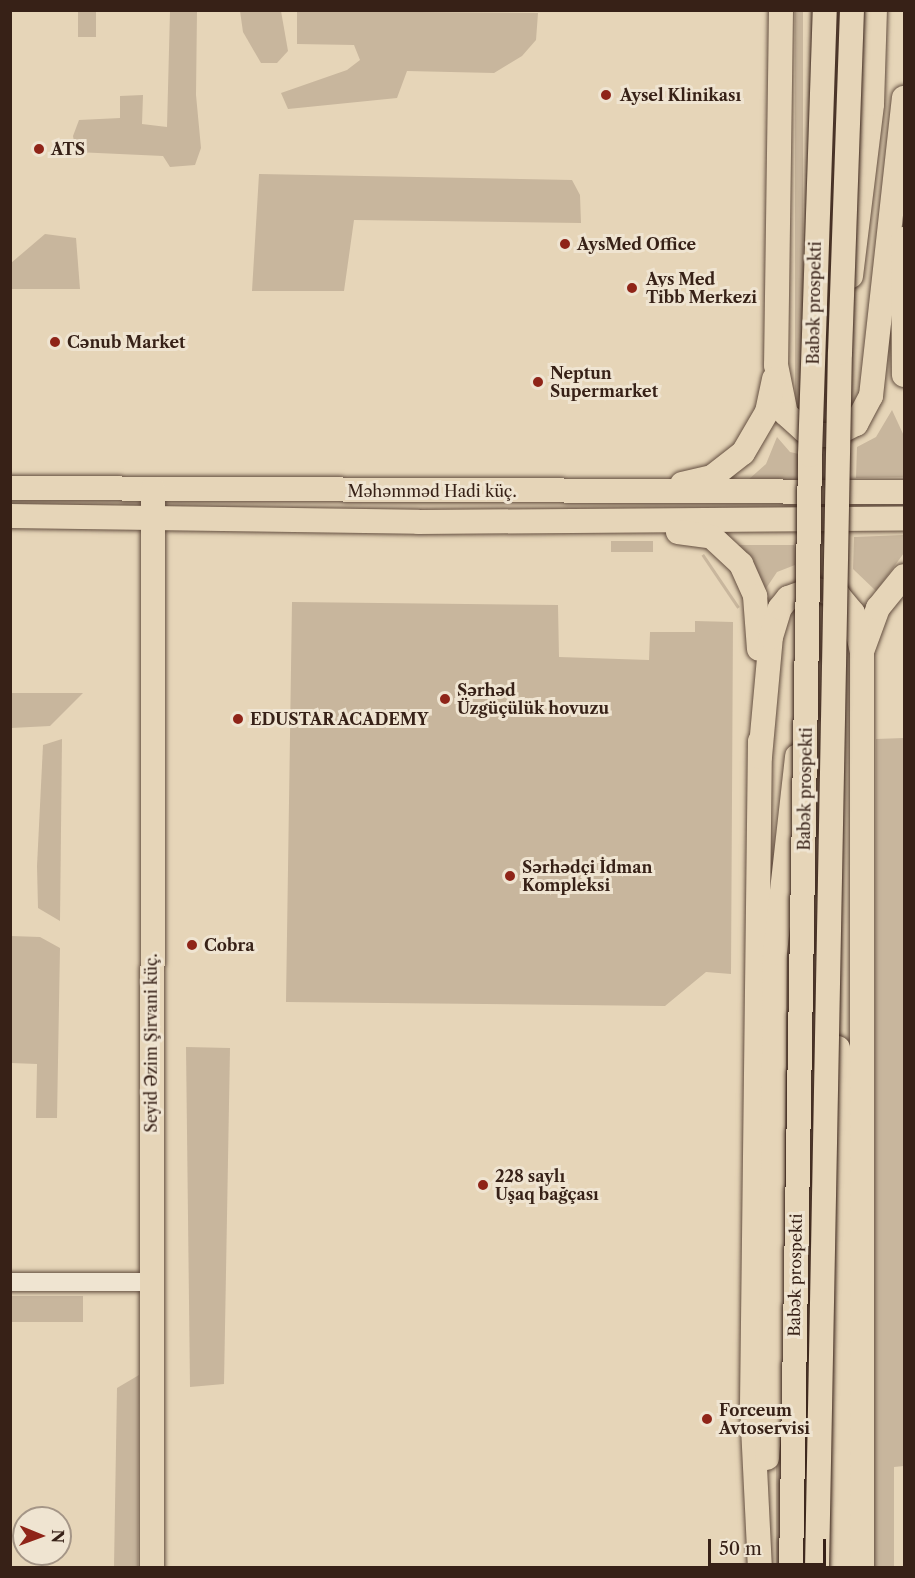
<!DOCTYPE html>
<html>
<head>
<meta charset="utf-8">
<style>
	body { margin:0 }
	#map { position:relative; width:915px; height:1578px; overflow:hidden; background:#e6d5b8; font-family:"Libre Caslon Text",serif }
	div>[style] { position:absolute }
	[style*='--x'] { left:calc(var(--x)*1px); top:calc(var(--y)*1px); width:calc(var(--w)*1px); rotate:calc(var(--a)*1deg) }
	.green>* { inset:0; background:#c8b69d; transform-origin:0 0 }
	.roads { filter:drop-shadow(0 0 2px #634e3f) drop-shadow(0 0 2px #634e3f) }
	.minor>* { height:18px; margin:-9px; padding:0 9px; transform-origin:9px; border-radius:9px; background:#efe4d1 }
	.major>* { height:24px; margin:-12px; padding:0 12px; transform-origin:12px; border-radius:12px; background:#e6d5b8 }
	.bridges { filter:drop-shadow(0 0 2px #372117) drop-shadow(0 0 2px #372117) }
	.major-bridge>* { height:24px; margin:-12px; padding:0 12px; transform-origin:12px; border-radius:12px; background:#e6d5b8 }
	.dots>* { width:16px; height:16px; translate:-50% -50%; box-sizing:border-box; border:3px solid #efe4d1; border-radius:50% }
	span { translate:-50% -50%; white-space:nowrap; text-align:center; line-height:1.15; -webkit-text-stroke:6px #efe4d1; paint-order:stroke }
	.poi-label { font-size:16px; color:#372117; font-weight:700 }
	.left { translate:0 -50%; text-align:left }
	.street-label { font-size:16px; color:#372117 }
	.frame { position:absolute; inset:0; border:12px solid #372117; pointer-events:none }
	.north { position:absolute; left:12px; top:1506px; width:60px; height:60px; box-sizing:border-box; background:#efe4d1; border:2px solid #a59687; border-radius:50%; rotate:91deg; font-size:16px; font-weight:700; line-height:24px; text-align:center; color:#372117 }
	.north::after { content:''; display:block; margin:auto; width:21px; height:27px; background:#8f2418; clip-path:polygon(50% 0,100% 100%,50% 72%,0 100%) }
	.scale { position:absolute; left:708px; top:1539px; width:118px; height:27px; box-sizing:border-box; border:3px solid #372117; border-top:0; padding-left:8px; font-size:18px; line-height:21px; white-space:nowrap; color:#372117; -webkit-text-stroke:4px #efe4d1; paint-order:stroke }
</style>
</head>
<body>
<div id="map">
	<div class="green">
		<i style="left:803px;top:10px;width:403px;height:8px;rotate:90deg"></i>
		<i style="left:78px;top:11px;width:18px;height:26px"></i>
		<i style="clip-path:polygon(170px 11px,197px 11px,196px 95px,201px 148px,195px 165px,170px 167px,163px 156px,76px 152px,73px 136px,79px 120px,120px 118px,120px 96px,143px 95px,142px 124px,167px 127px)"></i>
		<i style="clip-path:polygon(240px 11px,281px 11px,288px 51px,277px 63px,261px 63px,243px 32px)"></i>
		<i style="clip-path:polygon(297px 11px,538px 13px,536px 40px,522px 56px,494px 73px,407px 71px,397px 98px,288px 109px,281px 93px,347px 70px,360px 60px,354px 45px,297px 44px)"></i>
		<i style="clip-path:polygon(259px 174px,572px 180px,580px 195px,581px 223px,354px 220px,344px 291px,252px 291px)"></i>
		<i style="clip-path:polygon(45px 234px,76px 238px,80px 289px,11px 289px,11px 263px)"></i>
		<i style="clip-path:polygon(892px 410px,904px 436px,904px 477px,856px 478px,857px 447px,876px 437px)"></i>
		<i style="clip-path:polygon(777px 437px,790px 452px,799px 454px,796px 486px,739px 488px,766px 464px)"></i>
		<i style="clip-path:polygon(904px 535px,904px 553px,876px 591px,853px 569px,854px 537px)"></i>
		<i style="left:611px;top:541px;width:42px;height:11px"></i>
		<i style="clip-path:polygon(735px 545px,794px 545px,795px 565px,777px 572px,765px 590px,753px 560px)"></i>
		<i style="left:704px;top:554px;width:64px;height:3px;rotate:56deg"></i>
		<i style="clip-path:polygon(292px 602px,558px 605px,559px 657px,649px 660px,650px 632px,695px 632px,695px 621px,733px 622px,731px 974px,706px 972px,665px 1006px,286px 1002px)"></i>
		<i style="clip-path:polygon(11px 693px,83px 693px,50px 726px,11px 728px)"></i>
		<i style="clip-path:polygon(904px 738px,904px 1466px,894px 1467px,894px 1567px,873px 1568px,876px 739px)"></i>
		<i style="clip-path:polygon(62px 739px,60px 921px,38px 908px,37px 866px,43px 745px)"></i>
		<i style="clip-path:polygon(11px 936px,40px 937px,60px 948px,57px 1118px,36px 1118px,37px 1064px,11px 1063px)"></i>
		<i style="clip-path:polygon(186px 1047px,230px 1048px,224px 1384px,190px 1387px)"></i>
		<i style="left:11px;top:1296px;width:72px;height:26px"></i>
		<i style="clip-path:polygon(139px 1375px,138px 1567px,114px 1567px,117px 1388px)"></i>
		<i style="left:776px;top:1413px;width:7px;height:155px"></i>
	</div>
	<div class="roads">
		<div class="minor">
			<i style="--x:10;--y:1282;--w:143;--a:0"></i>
		</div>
		<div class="major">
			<i style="--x:781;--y:10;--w:355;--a:90.8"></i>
			<i style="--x:776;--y:365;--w:50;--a:78.5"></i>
			<i style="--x:786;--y:414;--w:25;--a:42"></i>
			<i style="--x:805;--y:431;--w:16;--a:15"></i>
			<i style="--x:820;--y:435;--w:14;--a:0"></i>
			<i style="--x:834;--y:435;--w:25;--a:-27"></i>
			<i style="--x:856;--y:424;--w:32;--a:-62"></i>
			<i style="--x:871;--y:396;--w:300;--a:-83.7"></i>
			<i style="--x:903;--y:239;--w:136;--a:89.6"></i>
			<i style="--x:851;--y:276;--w:173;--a:-83"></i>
			<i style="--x:872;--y:104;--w:94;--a:-88.2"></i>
			<i style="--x:682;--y:484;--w:31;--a:-13"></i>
			<i style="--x:712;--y:477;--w:39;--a:-38"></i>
			<i style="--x:743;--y:453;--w:48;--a:-59.7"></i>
			<i style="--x:767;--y:412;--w:34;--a:-78"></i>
			<i style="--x:10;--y:488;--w:894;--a:0.26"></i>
			<i style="--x:10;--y:516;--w:408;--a:0.8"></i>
			<i style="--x:418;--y:522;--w:486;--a:-0.4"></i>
			<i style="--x:678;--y:532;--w:34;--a:8"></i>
			<i style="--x:712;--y:537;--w:40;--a:43"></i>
			<i style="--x:741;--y:564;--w:35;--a:66"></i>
			<i style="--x:755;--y:596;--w:53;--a:85.7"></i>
			<i style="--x:863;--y:649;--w:44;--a:-69.9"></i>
			<i style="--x:878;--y:608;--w:41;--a:-50.9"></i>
			<i style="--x:760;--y:741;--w:665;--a:90.69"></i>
			<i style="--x:752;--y:1406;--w:162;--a:87.2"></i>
			<i style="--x:760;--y:757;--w:121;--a:-84.8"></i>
			<i style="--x:771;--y:637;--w:30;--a:-73"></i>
			<i style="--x:780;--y:608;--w:13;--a:-51"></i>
			<i style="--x:788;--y:598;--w:27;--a:-20"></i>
			<i style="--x:813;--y:589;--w:26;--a:13"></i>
			<i style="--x:838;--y:595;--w:23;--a:50"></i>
			<i style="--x:853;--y:613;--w:39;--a:77"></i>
			<i style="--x:862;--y:651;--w:917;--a:90"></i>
			<i style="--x:838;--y:1048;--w:520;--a:89.89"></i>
			<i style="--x:767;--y:1458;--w:52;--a:-85.6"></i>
			<i style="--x:771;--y:1406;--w:453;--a:-89.5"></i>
			<i style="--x:775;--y:953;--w:198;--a:-83.6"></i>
			<i style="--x:152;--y:1568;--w:1079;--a:-89.95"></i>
		</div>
	</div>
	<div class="bridges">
		<div class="major-bridge">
			<i style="--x:791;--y:1568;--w:1113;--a:-89.02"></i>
			<i style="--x:810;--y:455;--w:445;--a:-88.1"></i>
			<i style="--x:817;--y:1568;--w:1215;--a:-88.92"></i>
			<i style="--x:840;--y:353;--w:343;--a:-88"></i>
		</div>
	</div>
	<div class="dots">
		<i style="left:606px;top:95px;background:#8f2418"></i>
		<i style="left:39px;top:149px;background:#8f2418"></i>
		<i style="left:565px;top:244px;background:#8f2418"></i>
		<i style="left:632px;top:288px;background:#8f2418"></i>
		<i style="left:55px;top:342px;background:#8f2418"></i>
		<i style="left:538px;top:382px;background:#8f2418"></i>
		<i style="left:445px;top:699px;background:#8f2418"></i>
		<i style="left:238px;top:719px;background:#8f2418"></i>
		<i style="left:510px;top:876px;background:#8f2418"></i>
		<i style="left:192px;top:945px;background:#8f2418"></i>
		<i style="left:483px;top:1185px;background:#8f2418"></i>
		<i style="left:707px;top:1419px;background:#8f2418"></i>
	</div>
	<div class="poi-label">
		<span class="left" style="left:620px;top:95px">Aysel Klinikası</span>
		<span class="left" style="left:51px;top:149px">ATS</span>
		<span class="left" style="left:577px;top:244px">AysMed Office</span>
		<span class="left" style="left:646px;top:288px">Ays Med<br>Tibb Merkezi</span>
		<span class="left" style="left:67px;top:342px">Cənub Market</span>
		<span class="left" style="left:550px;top:382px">Neptun<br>Supermarket</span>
		<span class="left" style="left:457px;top:699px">Sərhəd<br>Üzgüçülük hovuzu</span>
		<span class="left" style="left:250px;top:719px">EDUSTAR ACADEMY</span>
		<span class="left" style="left:522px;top:876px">Sərhədçi İdman<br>Kompleksi</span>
		<span class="left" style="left:204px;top:945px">Cobra</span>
		<span class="left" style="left:495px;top:1185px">228 saylı<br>Uşaq bağçası</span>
		<span class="left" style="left:719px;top:1419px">Forceum<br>Avtoservisi</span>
	</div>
	<div class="street-label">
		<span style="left:814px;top:303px;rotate:-89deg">Babək prospekti</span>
		<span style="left:432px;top:491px">Məhəmməd Hadi küç.</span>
		<span style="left:805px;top:789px;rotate:-89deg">Babək prospekti</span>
		<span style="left:151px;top:1043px;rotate:-90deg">Seyid Əzim Şirvani küç.</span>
		<span style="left:795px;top:1275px;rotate:-89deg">Babək prospekti</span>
	</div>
	<div class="frame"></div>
	<div class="north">N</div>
	<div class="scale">50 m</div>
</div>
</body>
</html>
